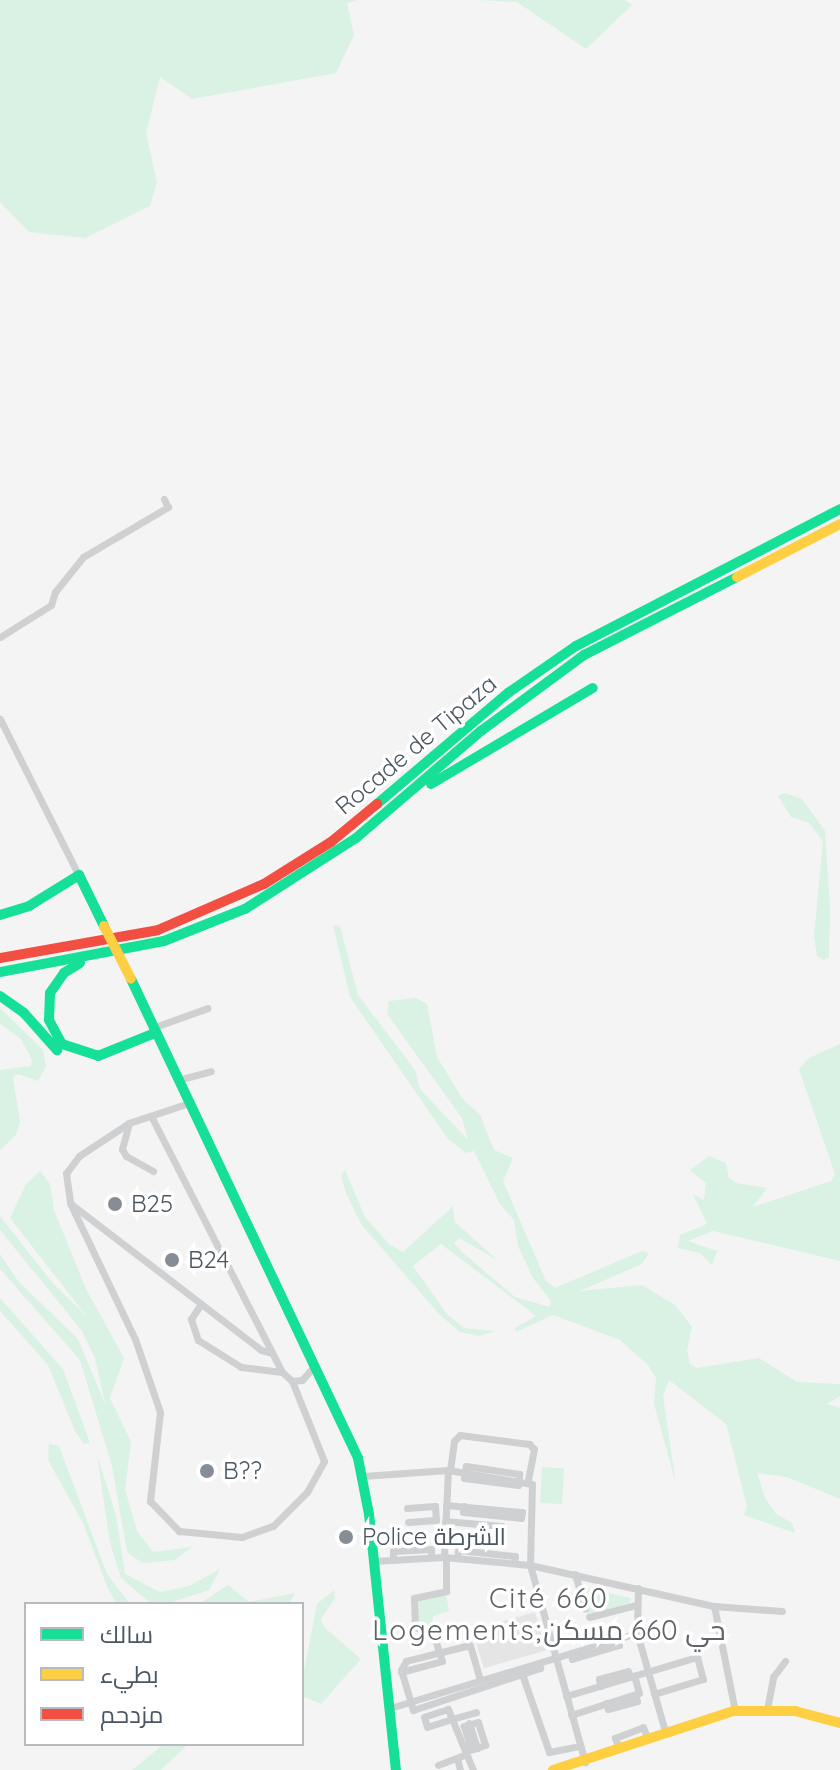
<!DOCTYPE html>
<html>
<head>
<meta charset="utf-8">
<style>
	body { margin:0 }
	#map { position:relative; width:840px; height:1770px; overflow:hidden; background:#f4f4f4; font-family:Quicksand,Cairo,sans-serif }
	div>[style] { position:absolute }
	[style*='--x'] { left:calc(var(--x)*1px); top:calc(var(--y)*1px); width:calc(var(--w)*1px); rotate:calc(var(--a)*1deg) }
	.education>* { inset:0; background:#e6e5e6; transform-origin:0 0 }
	.green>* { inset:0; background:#d9f2e3; transform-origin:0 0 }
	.street>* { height:7px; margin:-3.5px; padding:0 3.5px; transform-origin:3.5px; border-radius:3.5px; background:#ced0d2 }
	.fast>* { height:10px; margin:-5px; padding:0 5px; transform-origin:5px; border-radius:5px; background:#16e098 }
	.slow>* { height:10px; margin:-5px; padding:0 5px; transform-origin:5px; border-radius:5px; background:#ffcf43 }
	.jam>* { height:10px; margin:-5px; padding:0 5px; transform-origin:5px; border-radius:5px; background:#f24e42 }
	.slow-bridge>* { height:10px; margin:-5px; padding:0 5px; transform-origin:5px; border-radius:5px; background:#ffcf43 }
	.dots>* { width:22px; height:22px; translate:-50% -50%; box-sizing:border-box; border:4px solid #fff; border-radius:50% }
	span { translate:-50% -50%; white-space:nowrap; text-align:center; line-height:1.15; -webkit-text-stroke:7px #fff; paint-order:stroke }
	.street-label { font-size:24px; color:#4a5661 }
	.poi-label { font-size:24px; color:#4a5661 }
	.left { translate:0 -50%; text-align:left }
	.quarter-label { font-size:28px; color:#5f6368; letter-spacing:2px }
	.legend { position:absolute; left:24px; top:1602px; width:280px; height:144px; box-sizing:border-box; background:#fff; border:2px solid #b7bbc0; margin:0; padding:10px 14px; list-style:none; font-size:24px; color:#4a5661 }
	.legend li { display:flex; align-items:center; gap:16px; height:40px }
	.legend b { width:40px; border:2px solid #b7bbc0 }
</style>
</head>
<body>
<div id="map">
	<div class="education">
		<i style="left:535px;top:1612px;width:40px;height:65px;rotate:74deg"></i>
	</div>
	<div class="green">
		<i style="clip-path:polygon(0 0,358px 0,347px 3px,354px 35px,336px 73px,192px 99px,160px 77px,146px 133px,157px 182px,150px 206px,85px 238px,29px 232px,0 202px)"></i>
		<i style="clip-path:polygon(479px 0,625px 0,632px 5px,586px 49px,517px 2px)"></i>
		<i style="clip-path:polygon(784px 793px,802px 799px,825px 831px,830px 908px,829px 957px,824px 960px,817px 956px,814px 936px,823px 841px,809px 823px,791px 817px,778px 796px)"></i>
		<i style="clip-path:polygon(333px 925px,340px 926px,358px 995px,415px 1070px,420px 1089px,468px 1140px,462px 1118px,387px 1014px,389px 1001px,416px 998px,427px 1004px,437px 1057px,462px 1098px,480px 1115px,494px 1150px,513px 1158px,503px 1181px,546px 1281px,555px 1288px,642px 1251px,649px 1253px,642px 1264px,580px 1291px,642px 1285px,675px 1305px,692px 1327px,687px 1350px,690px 1364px,697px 1368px,759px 1358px,797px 1382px,840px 1384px,840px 1396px,827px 1404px,840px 1408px,840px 1499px,787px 1477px,757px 1473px,765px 1498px,776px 1514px,792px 1523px,795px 1533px,744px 1515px,747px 1507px,726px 1424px,669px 1380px,663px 1396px,676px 1484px,654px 1404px,656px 1378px,648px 1365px,620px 1340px,553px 1315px,516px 1332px,515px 1328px,536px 1316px,441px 1244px,413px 1266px,447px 1314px,464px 1328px,495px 1331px,479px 1336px,460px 1332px,439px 1314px,361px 1224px,346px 1193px,341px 1175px,345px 1170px,365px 1217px,389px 1244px,403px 1252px,453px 1206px,455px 1222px,497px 1260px,459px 1238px,454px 1243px,462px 1252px,515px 1297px,550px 1307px,551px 1301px,533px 1278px,518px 1246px,514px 1220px,500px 1204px,474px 1151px,466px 1153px,448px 1139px,350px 997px)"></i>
		<i style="clip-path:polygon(0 1008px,43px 1050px,46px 1066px,38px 1081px,18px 1074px,13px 1078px,20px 1122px,16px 1135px,0 1150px,0 1070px,31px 1066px,32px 1060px,21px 1039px,0 1024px)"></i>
		<i style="clip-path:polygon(840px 1044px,840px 1261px,713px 1231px,688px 1241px,717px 1251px,712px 1265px,700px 1253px,678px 1248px,680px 1235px,707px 1224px,693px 1194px,704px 1200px,706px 1183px,690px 1170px,709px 1156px,726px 1163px,729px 1178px,736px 1183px,767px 1188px,753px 1207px,831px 1181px,835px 1174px,799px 1069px,809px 1058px)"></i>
		<i style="clip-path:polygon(40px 1171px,50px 1184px,54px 1210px,86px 1289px,124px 1358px,110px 1398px,131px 1442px,125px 1489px,137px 1531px,153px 1552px,192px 1547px,175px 1560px,142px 1563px,127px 1552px,112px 1466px,80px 1360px,0 1269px,0 1254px,18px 1281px,78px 1339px,105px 1404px,95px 1358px,82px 1331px,0 1230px,0 1216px,51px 1281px,88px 1318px,10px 1218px,26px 1184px)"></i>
		<i style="clip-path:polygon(0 1298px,63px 1369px,90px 1443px,84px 1444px,75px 1431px,48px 1365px,0 1311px)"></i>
		<i style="clip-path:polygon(49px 1444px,59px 1446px,107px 1574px,130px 1604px,117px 1604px,108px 1589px,83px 1523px,48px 1460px)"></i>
		<i style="clip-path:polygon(97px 1455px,116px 1515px,125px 1574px,160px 1592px,189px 1586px,220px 1569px,209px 1590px,166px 1604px,149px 1602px,121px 1578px,110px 1543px)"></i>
		<i style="left:542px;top:1467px;width:22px;height:36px;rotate:3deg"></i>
		<i style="clip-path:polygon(228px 1585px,249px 1602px,295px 1593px,289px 1604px,199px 1604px)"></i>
		<i style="clip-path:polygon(581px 1587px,631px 1598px,630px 1603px,588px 1615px)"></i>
		<i style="clip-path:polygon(334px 1590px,335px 1598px,321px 1619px,324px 1627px,361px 1659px,321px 1704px,302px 1696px,302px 1681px,317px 1604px)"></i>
		<i style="clip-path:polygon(446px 1593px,449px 1611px,433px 1616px,432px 1631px,419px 1628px,418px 1601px)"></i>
		<i style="clip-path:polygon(164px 1744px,188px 1744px,161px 1770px,132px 1770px)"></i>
	</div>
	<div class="street">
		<i style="--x:0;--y:637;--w:60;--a:-32.1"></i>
		<i style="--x:51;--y:605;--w:14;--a:-73"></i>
		<i style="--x:55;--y:592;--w:45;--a:-51.3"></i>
		<i style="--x:83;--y:557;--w:99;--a:-30.5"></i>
		<i style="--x:168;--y:507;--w:9;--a:-117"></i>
		<i style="--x:0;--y:719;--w:174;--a:63.3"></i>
		<i style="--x:152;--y:1028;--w:59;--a:-19.7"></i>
		<i style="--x:178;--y:1080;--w:34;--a:-15"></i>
		<i style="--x:189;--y:1103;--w:63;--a:161.6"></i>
		<i style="--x:129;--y:1123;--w:60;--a:146.6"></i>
		<i style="--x:79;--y:1156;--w:21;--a:127"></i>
		<i style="--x:66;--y:1173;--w:30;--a:82"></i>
		<i style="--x:70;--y:1203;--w:151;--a:64.5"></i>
		<i style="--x:135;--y:1339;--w:77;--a:71.1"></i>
		<i style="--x:160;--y:1412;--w:90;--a:96.4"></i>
		<i style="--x:150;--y:1501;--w:42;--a:46"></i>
		<i style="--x:179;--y:1531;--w:63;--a:5.4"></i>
		<i style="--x:242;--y:1537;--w:33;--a:-20"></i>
		<i style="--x:273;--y:1526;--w:48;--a:-45"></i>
		<i style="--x:307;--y:1492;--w:35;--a:-61"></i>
		<i style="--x:324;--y:1461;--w:86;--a:-111.8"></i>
		<i style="--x:151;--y:1116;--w:288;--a:62.9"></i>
		<i style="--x:282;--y:1372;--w:13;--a:42"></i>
		<i style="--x:292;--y:1381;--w:10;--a:-6"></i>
		<i style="--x:302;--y:1380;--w:20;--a:-49"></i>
		<i style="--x:129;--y:1123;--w:27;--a:105"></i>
		<i style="--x:122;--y:1149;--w:8;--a:60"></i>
		<i style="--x:126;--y:1156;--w:31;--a:29"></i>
		<i style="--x:71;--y:1204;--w:240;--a:37.5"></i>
		<i style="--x:261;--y:1350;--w:11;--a:15"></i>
		<i style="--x:201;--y:1304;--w:18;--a:124"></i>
		<i style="--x:191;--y:1319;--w:22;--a:72"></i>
		<i style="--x:198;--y:1340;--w:51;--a:32.1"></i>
		<i style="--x:241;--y:1367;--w:41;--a:7"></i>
		<i style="--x:466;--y:1466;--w:54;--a:8.6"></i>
		<i style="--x:519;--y:1474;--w:11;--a:95"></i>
		<i style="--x:518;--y:1485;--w:54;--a:-172.6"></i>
		<i style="--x:464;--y:1478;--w:12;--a:-81"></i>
		<i style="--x:450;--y:1470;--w:29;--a:-82"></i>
		<i style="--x:454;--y:1441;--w:8;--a:-45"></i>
		<i style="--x:460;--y:1435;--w:70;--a:7.4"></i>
		<i style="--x:529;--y:1444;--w:7;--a:45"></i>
		<i style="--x:534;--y:1449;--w:33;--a:101"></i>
		<i style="--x:363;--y:1476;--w:85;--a:-4"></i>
		<i style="--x:448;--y:1470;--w:85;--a:9.5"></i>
		<i style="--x:532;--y:1484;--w:81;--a:91.4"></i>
		<i style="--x:530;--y:1565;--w:205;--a:74.4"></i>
		<i style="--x:446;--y:1505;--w:76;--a:5.3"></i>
		<i style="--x:522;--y:1512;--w:6;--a:99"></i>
		<i style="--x:521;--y:1518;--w:58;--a:-174.1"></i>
		<i style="--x:463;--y:1512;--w:6;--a:-81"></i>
		<i style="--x:407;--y:1508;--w:28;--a:-4"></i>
		<i style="--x:435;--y:1506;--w:14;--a:86"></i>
		<i style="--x:436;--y:1520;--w:28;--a:176"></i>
		<i style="--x:445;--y:1521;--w:57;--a:5"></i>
		<i style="--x:444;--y:1557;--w:87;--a:-87.4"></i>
		<i style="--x:393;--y:1558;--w:7;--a:-90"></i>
		<i style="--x:393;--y:1551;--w:38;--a:-3"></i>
		<i style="--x:431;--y:1549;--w:8;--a:90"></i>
		<i style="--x:457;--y:1558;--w:8;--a:-83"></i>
		<i style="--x:458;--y:1550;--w:57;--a:6"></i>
		<i style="--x:515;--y:1556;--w:7;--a:98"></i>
		<i style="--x:374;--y:1561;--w:70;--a:-3.3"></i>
		<i style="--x:444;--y:1557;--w:86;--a:5.3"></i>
		<i style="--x:530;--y:1565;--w:189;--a:12.6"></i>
		<i style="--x:714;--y:1606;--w:68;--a:4.2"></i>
		<i style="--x:575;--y:1574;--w:36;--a:74"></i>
		<i style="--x:638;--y:1588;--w:45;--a:91.3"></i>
		<i style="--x:637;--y:1633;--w:102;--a:74.1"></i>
		<i style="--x:714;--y:1606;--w:107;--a:78.7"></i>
		<i style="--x:589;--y:1617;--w:49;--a:-14.3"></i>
		<i style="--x:571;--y:1653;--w:6;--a:81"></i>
		<i style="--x:572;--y:1659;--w:49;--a:-16.6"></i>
		<i style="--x:619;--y:1645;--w:6;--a:-108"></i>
		<i style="--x:521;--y:1671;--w:86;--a:70.9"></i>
		<i style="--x:549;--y:1752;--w:32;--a:-11"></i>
		<i style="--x:401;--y:1672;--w:42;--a:-15"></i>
		<i style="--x:442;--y:1661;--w:28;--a:-108"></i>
		<i style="--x:433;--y:1634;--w:19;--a:-159"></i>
		<i style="--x:415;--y:1627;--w:29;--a:-92"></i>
		<i style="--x:414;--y:1598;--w:33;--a:-12"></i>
		<i style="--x:446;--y:1591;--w:34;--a:-90"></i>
		<i style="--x:480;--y:1680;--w:36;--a:-106"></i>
		<i style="--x:470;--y:1645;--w:66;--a:166"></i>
		<i style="--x:406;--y:1661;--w:10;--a:119"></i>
		<i style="--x:401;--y:1670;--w:42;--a:73.3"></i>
		<i style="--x:413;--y:1710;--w:134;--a:-18.3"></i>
		<i style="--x:540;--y:1668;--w:5;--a:-112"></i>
		<i style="--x:601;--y:1686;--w:7;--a:-106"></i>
		<i style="--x:599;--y:1679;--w:30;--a:-15"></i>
		<i style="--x:628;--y:1671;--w:6;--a:72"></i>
		<i style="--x:566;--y:1696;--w:137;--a:-16.6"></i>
		<i style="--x:697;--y:1657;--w:23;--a:75"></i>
		<i style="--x:703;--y:1679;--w:51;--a:163"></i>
		<i style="--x:606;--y:1703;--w:6;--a:72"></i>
		<i style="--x:608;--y:1709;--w:30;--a:-15"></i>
		<i style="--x:637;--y:1701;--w:6;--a:-108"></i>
		<i style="--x:390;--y:1708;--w:258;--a:-16.9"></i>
		<i style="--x:767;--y:1709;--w:33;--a:-79"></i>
		<i style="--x:773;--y:1677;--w:20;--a:-53"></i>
		<i style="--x:571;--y:1715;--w:71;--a:-17.9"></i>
		<i style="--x:639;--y:1693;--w:18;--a:-106"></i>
		<i style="--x:469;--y:1723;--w:26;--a:72"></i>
		<i style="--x:619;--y:1748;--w:11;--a:-112"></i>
		<i style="--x:615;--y:1738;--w:30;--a:-21"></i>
		<i style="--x:643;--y:1727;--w:11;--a:68"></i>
		<i style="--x:465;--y:1751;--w:12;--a:-14"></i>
		<i style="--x:477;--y:1748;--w:9;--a:-21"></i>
		<i style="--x:485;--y:1745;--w:24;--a:-107"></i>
		<i style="--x:478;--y:1722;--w:15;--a:164"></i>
		<i style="--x:464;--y:1726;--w:24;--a:73"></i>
		<i style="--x:457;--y:1758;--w:12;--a:76"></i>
		<i style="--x:438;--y:1765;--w:30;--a:-21"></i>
		<i style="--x:473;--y:1770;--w:55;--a:-112.4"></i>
		<i style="--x:452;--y:1719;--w:11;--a:-112"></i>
		<i style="--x:448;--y:1709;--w:25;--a:162"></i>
		<i style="--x:424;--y:1717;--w:10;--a:73"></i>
		<i style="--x:427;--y:1727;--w:26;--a:-18"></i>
		<i style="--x:452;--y:1719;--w:25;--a:-16"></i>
	</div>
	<div class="fast">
		<i style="--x:431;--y:784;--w:188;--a:-30.7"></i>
		<i style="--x:377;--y:804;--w:172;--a:-40.3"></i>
		<i style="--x:508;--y:693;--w:83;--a:-34.7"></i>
		<i style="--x:576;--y:646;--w:297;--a:-27.4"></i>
		<i style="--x:79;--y:875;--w:57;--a:63.9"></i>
		<i style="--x:0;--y:915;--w:30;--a:-17"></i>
		<i style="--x:29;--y:906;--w:59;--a:-31.8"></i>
		<i style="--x:80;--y:963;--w:19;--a:148"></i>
		<i style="--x:64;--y:973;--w:24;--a:125"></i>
		<i style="--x:50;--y:993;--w:27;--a:92"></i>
		<i style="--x:49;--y:1020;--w:27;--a:62"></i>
		<i style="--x:62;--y:1044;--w:38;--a:18"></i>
		<i style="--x:98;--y:1056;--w:61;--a:-22"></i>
		<i style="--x:0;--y:972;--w:167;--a:-10.7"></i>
		<i style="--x:164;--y:941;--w:87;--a:-21.6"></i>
		<i style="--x:245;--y:909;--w:132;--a:-32.6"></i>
		<i style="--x:356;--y:838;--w:165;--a:-40.6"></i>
		<i style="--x:481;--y:731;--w:128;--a:-36.4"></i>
		<i style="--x:584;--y:655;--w:172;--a:-27"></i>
		<i style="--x:131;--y:979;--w:530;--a:64.64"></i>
		<i style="--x:358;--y:1458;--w:57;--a:78.9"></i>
		<i style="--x:369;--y:1514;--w:257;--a:84"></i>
		<i style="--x:0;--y:996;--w:29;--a:35"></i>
		<i style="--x:24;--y:1013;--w:50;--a:48.3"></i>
	</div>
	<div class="slow">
		<i style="--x:737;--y:577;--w:116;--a:-27.2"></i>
		<i style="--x:553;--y:1770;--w:189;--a:-18.1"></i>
		<i style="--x:733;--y:1711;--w:62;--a:0"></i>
		<i style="--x:795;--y:1711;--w:47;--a:14.9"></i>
	</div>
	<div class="jam">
		<i style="--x:0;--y:958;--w:160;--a:-10"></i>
		<i style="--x:158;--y:930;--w:116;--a:-23.5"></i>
		<i style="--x:264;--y:884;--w:79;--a:-32.1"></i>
		<i style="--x:331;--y:842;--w:60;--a:-39.6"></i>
	</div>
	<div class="slow-bridge">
		<i style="--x:104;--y:926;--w:59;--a:63"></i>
	</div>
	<div class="dots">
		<i style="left:115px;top:1204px;background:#868d94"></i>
		<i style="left:172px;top:1260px;background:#868d94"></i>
		<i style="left:207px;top:1471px;background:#868d94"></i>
		<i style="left:346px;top:1537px;background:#868d94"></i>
	</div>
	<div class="street-label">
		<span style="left:416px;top:745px;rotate:-40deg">Rocade de Tipaza</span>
	</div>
	<div class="poi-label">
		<span class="left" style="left:131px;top:1204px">B25</span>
		<span class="left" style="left:188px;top:1260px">B24</span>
		<span class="left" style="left:223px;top:1471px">B??</span>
		<span class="left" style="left:362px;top:1537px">Police الشرطة</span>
	</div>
	<div class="quarter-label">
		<span style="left:549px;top:1614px">Cité 660<br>Logements;حي 660 مسكن</span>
	</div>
	<ul class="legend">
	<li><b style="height:10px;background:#16e098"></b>سالك</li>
	<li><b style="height:10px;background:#ffcf43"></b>بطيء</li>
	<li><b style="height:10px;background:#f24e42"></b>مزدحم</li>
	</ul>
</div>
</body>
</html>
